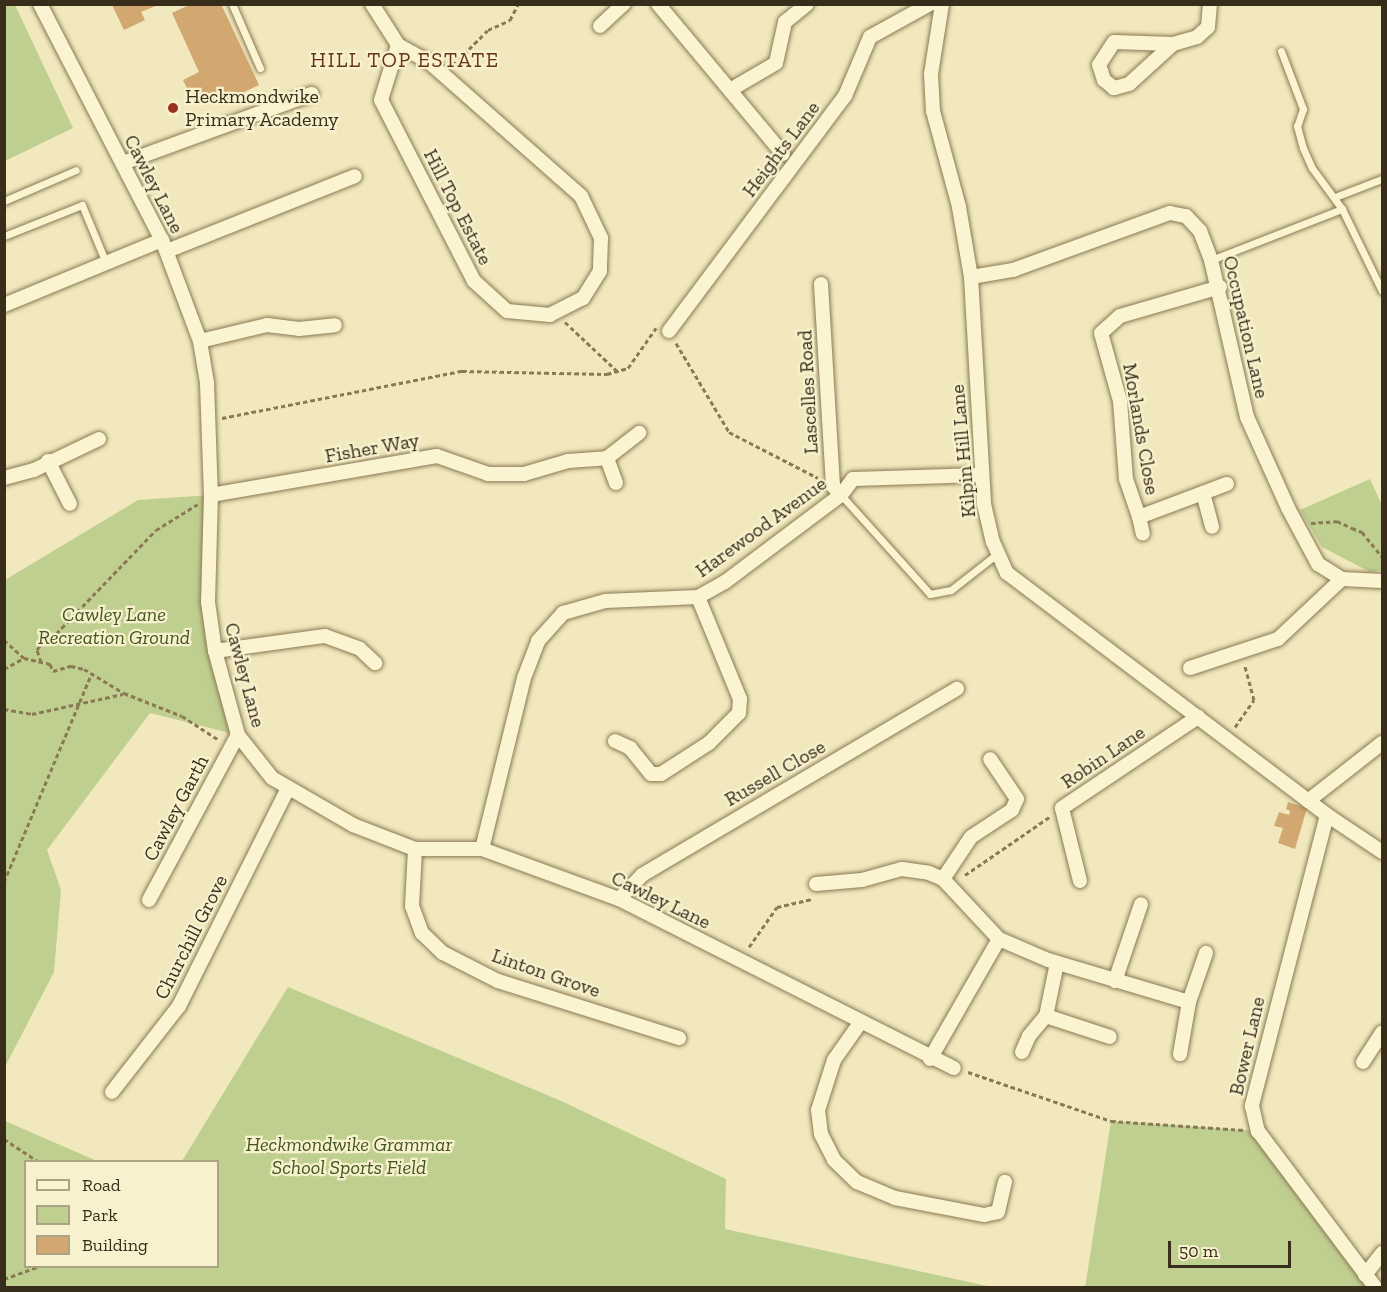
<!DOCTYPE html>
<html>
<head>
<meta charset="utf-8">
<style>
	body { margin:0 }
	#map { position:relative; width:1387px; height:1292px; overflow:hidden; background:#f1e9bd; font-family:"Zilla Slab",serif }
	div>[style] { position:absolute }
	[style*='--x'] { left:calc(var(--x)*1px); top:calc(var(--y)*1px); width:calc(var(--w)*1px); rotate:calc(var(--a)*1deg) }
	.green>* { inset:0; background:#bfcf90 }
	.building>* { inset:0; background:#d2a770 }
	.path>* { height:3px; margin-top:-1.5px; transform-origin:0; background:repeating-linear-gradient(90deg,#8a7955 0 4.5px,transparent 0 7.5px) }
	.roads { filter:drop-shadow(0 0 2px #8a7955) drop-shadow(0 0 2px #8a7955) }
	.service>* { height:7px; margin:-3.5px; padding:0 3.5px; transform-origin:3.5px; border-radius:3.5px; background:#fbf4d0 }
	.minor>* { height:14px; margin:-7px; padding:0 7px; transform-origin:7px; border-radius:7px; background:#fbf4d0 }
	.dots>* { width:16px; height:16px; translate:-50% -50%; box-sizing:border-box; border:3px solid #f8f1cd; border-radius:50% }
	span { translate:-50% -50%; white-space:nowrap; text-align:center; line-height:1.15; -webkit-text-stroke:4.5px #f8f1cd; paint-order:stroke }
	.poi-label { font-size:20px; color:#382d1b }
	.left { translate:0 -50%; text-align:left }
	.street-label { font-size:20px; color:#382d1b }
	.park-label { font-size:20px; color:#415620; font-style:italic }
	.neighbourhood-label { font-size:21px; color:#683317; letter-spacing:1.5px }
	.frame { position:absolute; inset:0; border:6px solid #382d1b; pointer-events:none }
	.legend { position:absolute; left:24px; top:1160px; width:195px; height:108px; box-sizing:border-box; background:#f8f1cd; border:2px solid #aba386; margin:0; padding:8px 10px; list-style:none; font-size:18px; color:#382d1b }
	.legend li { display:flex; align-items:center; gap:12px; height:30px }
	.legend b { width:30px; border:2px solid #aba386 }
	.scale { position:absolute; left:1168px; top:1241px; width:123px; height:27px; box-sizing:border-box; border:3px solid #382d1b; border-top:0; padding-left:8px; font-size:18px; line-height:21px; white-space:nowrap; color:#382d1b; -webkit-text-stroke:4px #f8f1cd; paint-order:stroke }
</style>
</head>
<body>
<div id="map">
	<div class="green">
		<i style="clip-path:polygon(4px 5px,15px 5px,73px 128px,5px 161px)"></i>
		<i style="clip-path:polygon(1370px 479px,1382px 505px,1382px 570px,1370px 572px,1322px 547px,1300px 510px)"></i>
		<i style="clip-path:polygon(211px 495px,208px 602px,238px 735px,150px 713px,47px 850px,61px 890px,54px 972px,5px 1067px,5px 580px,138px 500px)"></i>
		<i style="clip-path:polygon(288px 987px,559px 1100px,726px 1179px,725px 1229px,992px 1287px,5px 1287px,5px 1121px,97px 1161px,26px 1162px,26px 1266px,218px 1266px,218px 1162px,182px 1161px)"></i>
		<i style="clip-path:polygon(1111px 1121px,1258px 1131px,1376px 1288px,1085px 1288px)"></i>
	</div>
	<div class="building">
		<i style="clip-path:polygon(191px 4px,221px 4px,259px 85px,216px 105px,210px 93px,193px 101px,183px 80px,199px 72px,172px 13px)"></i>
		<i style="clip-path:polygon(112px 5px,158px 5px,141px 12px,145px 20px,124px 30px)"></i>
		<i style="clip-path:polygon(1288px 802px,1307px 808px,1295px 849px,1278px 843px,1283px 828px,1274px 826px,1279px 812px,1289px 815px,1290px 811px,1286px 809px)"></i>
	</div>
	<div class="path">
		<i style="--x:453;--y:65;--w:49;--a:-45"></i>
		<i style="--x:488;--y:30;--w:24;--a:-24"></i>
		<i style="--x:510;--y:20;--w:18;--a:-63"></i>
		<i style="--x:565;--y:322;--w:71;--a:43.3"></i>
		<i style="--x:676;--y:343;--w:104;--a:59.2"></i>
		<i style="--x:729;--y:432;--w:100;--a:27.3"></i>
		<i style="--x:222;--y:418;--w:245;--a:-11.1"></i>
		<i style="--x:462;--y:371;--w:145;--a:1.2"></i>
		<i style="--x:607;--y:374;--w:22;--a:-16"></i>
		<i style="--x:628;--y:368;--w:49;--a:-55"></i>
		<i style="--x:1311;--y:523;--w:26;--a:-4"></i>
		<i style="--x:1337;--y:521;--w:17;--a:25"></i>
		<i style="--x:1352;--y:528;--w:11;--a:22"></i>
		<i style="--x:1362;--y:532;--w:32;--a:51"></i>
		<i style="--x:4;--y:640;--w:27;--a:42"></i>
		<i style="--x:24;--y:658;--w:27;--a:13"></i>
		<i style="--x:50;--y:664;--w:8;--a:67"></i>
		<i style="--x:53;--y:671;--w:19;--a:-16"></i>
		<i style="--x:71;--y:666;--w:13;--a:13"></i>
		<i style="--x:84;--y:669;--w:47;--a:31"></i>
		<i style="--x:124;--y:693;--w:62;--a:21.6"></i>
		<i style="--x:182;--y:716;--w:44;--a:33"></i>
		<i style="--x:41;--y:662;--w:13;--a:-108"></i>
		<i style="--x:37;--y:650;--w:11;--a:-56"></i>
		<i style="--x:43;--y:641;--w:8;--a:-14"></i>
		<i style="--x:51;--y:639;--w:151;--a:-46.1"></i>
		<i style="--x:156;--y:530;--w:49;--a:-31.8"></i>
		<i style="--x:4;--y:669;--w:23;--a:-29"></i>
		<i style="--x:4;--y:709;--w:28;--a:10"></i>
		<i style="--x:32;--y:714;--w:93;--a:-12.4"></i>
		<i style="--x:1235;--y:727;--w:33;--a:-55"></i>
		<i style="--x:1254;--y:700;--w:35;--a:-105"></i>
		<i style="--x:965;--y:875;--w:104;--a:-34.5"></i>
		<i style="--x:4;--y:882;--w:225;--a:-67.2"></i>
		<i style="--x:749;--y:947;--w:49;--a:-55"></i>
		<i style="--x:777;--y:907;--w:37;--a:-13"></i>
		<i style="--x:968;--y:1072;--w:151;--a:18.9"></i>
		<i style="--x:1111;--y:1121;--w:133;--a:3.9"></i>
		<i style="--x:4;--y:1139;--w:42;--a:33.3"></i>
		<i style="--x:4;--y:1279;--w:38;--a:-20"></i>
		<i style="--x:4;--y:1287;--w:2;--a:27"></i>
	</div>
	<div class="roads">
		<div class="service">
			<i style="--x:232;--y:4;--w:70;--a:66.4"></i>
			<i style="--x:1281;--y:51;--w:62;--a:69.2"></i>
			<i style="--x:1303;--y:109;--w:18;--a:109"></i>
			<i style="--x:1297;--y:126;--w:23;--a:75"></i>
			<i style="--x:1303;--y:148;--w:22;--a:66"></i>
			<i style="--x:1312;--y:168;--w:51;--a:53.8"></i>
			<i style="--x:1335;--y:197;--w:50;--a:-21"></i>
			<i style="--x:4;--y:201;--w:78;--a:-23.3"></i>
			<i style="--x:4;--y:236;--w:84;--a:-21.7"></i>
			<i style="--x:82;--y:205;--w:63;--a:67.5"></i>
			<i style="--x:1211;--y:260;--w:141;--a:-21.3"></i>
			<i style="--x:1342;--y:209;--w:91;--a:64"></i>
			<i style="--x:841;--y:495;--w:133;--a:48"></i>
			<i style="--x:930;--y:594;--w:21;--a:-11"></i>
			<i style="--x:951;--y:590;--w:60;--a:-38.2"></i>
		</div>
		<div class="minor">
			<i style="--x:40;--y:4;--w:266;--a:62.7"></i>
			<i style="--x:162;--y:240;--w:108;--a:69.4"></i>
			<i style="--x:200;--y:341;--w:43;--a:80.5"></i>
			<i style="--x:207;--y:383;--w:112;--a:88"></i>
			<i style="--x:211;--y:495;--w:107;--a:91.6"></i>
			<i style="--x:208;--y:602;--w:49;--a:81.9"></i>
			<i style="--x:215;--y:651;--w:87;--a:74.7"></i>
			<i style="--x:238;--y:735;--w:55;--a:51.7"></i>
			<i style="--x:272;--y:778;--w:94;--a:30.1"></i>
			<i style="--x:353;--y:825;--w:66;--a:21.2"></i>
			<i style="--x:415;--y:849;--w:67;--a:0"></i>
			<i style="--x:482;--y:849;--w:146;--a:20.1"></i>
			<i style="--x:619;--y:899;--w:375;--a:26.8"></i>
			<i style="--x:372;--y:4;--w:49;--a:57.6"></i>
			<i style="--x:398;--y:45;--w:35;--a:29"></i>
			<i style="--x:429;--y:62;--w:203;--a:41.4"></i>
			<i style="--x:581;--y:196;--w:47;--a:64.5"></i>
			<i style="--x:601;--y:238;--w:33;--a:92"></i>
			<i style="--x:600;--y:271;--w:32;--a:122"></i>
			<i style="--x:583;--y:298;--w:37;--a:153"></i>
			<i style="--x:550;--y:315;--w:43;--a:-174.7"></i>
			<i style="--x:507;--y:311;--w:45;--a:-137.7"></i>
			<i style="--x:474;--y:281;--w:203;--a:-117.2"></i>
			<i style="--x:381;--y:100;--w:58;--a:-72.8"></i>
			<i style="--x:658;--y:4;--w:195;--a:50.2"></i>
			<i style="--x:942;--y:4;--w:71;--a:98.9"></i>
			<i style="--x:931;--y:74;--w:37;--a:87"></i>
			<i style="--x:933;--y:111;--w:99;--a:74.8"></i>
			<i style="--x:959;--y:207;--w:71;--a:80.3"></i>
			<i style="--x:971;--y:277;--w:227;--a:86.7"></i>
			<i style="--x:984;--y:504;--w:39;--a:77"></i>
			<i style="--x:993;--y:542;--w:34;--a:66"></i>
			<i style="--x:1007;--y:573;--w:401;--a:37.1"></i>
			<i style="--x:1327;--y:815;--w:66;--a:33.9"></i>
			<i style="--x:600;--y:26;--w:33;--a:-43"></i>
			<i style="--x:1173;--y:44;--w:59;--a:137.7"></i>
			<i style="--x:1129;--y:84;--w:16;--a:165"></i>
			<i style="--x:1114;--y:88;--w:13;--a:-141"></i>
			<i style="--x:1104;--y:80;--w:16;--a:-108"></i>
			<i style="--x:1099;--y:65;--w:27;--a:-57"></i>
			<i style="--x:1114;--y:42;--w:59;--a:1.9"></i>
			<i style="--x:1173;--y:44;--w:25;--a:-16"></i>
			<i style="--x:1197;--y:37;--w:15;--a:-42"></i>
			<i style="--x:1208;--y:27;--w:23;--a:-85"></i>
			<i style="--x:730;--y:90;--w:53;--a:-30.4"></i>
			<i style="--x:776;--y:63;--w:42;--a:-77.6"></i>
			<i style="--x:785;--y:22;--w:28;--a:-39"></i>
			<i style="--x:123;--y:163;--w:201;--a:-20.1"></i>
			<i style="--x:167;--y:251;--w:202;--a:-21.7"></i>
			<i style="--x:971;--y:277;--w:43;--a:-9.5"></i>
			<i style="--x:1013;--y:270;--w:167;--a:-20"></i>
			<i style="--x:1170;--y:213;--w:16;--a:11"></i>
			<i style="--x:1186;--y:216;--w:21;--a:47"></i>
			<i style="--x:1200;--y:231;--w:31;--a:69"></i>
			<i style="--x:1211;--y:260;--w:161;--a:77.1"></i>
			<i style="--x:1247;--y:417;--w:100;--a:65.7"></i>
			<i style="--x:1288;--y:508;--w:64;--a:61.8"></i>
			<i style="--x:1318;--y:564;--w:28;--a:32"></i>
			<i style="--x:1342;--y:579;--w:40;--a:2.9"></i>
			<i style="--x:821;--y:284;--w:202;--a:86.6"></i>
			<i style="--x:833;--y:486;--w:12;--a:48"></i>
			<i style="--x:1220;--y:287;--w:104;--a:163.8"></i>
			<i style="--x:1120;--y:316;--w:25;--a:138"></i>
			<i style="--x:1101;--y:333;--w:71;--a:74.4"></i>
			<i style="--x:1120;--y:401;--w:78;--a:85.6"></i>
			<i style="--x:1126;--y:479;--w:40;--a:71.1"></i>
			<i style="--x:1139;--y:517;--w:94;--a:-20.6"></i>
			<i style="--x:4;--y:305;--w:171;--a:-22.4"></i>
			<i style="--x:669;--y:331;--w:294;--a:-53.2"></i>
			<i style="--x:845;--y:96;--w:64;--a:-67"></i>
			<i style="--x:870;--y:37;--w:68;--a:-28.8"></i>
			<i style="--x:200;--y:341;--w:69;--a:-13.4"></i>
			<i style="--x:267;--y:325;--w:32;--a:7"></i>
			<i style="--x:299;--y:329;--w:36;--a:-6"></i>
			<i style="--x:48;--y:461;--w:48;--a:62.9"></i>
			<i style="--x:4;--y:478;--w:31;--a:-15"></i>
			<i style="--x:34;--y:470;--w:72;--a:-25.5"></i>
			<i style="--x:616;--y:483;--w:27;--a:-110"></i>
			<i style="--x:607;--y:458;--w:41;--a:-38"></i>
			<i style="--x:1203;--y:493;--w:35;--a:75"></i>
			<i style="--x:211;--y:495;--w:229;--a:-9.8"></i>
			<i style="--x:437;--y:456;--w:54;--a:19.4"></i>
			<i style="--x:488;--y:474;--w:36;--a:0"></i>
			<i style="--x:524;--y:474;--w:46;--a:-16.5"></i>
			<i style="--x:568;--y:461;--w:39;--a:-4"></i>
			<i style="--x:1139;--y:517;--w:17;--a:77"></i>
			<i style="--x:215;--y:651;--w:111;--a:-7.8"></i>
			<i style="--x:325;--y:636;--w:37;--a:20"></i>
			<i style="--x:360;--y:649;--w:21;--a:43"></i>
			<i style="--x:1190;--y:668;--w:93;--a:-18.2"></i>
			<i style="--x:1278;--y:639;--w:88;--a:-43.2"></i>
			<i style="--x:615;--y:741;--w:17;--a:25"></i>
			<i style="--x:630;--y:748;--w:33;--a:51"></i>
			<i style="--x:651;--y:774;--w:10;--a:0"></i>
			<i style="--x:661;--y:774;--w:57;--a:-32.9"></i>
			<i style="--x:709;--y:743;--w:42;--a:-45"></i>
			<i style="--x:739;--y:713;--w:14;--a:-86"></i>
			<i style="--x:740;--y:699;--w:110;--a:-112.4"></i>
			<i style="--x:1308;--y:801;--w:94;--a:-38.1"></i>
			<i style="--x:1327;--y:815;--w:301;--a:104.5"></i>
			<i style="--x:1252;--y:1106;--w:26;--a:77"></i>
			<i style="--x:1258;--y:1131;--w:196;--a:53.1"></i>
			<i style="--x:415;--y:849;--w:57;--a:93"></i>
			<i style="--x:412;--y:906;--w:29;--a:70"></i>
			<i style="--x:422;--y:933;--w:29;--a:44"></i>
			<i style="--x:443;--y:953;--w:62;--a:27"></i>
			<i style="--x:498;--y:981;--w:190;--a:17.5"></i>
			<i style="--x:482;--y:849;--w:176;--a:-76.2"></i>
			<i style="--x:524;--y:678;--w:40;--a:-69"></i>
			<i style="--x:538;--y:641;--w:38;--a:-48"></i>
			<i style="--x:563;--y:613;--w:44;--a:-15.9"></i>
			<i style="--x:605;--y:601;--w:93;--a:-2.5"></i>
			<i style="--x:698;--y:597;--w:31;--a:-29"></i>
			<i style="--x:725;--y:582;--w:145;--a:-36.9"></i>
			<i style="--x:841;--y:495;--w:20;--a:-53"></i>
			<i style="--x:853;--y:479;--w:128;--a:-1.8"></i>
			<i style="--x:943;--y:879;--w:50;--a:-56.3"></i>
			<i style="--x:971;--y:837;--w:49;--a:-33.4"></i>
			<i style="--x:1012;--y:810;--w:12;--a:-66"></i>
			<i style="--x:1017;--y:799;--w:48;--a:-124"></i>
			<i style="--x:1080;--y:881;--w:75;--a:-103.9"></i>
			<i style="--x:1062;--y:808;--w:164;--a:-33.8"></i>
			<i style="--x:816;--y:884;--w:46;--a:-5"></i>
			<i style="--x:862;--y:880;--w:41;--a:-15.4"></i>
			<i style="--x:902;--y:869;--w:27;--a:8"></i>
			<i style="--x:929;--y:873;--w:15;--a:23"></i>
			<i style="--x:943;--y:879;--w:82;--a:47"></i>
			<i style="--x:619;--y:899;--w:33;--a:-46"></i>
			<i style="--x:642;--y:875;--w:366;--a:-30.6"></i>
			<i style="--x:149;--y:900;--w:187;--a:-61.7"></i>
			<i style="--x:1057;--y:963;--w:54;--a:101.7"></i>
			<i style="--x:1046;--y:1016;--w:67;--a:18.2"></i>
			<i style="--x:1115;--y:981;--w:81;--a:-71.3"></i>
			<i style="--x:1189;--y:1002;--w:52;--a:-70.9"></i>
			<i style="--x:860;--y:1023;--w:45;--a:125.1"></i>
			<i style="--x:834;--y:1060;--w:52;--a:107.7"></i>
			<i style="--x:818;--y:1110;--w:24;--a:83"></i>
			<i style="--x:821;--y:1134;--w:29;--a:63"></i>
			<i style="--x:834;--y:1160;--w:32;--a:44"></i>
			<i style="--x:857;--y:1182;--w:41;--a:22.8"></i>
			<i style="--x:895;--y:1198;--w:91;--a:10.8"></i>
			<i style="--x:984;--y:1215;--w:14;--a:-12"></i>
			<i style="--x:998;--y:1212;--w:31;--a:-77"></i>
			<i style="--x:1022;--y:1052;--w:17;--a:-66"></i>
			<i style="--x:1029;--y:1036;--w:26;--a:-50"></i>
			<i style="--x:930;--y:1059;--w:138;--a:-60.1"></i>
			<i style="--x:999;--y:939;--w:53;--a:23.2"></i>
			<i style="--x:1048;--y:960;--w:147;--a:16.6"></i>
			<i style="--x:1189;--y:1002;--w:53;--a:99.8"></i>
			<i style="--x:1363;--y:1062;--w:35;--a:-57"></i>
			<i style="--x:112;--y:1092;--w:109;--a:-52.1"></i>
			<i style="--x:179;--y:1006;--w:241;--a:-63.4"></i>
			<i style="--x:1365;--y:1275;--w:28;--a:-52"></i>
		</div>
	</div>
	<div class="dots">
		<i style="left:173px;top:108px;background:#9d3121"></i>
	</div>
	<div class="poi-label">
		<span class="left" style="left:185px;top:108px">Heckmondwike<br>Primary Academy</span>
	</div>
	<div class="street-label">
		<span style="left:781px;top:149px;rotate:-53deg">Heights Lane</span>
		<span style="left:154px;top:184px;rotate:63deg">Cawley Lane</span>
		<span style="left:458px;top:207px;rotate:63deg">Hill Top Estate</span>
		<span style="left:1246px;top:327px;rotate:77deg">Occupation Lane</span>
		<span style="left:808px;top:392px;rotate:-93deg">Lascelles Road</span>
		<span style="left:1141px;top:429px;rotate:80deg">Morlands Close</span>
		<span style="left:372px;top:448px;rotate:-10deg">Fisher Way</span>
		<span style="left:963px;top:451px;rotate:-95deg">Kilpin Hill Lane</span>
		<span style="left:761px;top:527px;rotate:-36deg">Harewood Avenue</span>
		<span style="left:245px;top:675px;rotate:75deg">Cawley Lane</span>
		<span style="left:1103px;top:757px;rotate:-34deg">Robin Lane</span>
		<span style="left:775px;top:773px;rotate:-30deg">Russell Close</span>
		<span style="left:176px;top:808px;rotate:-62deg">Cawley Garth</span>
		<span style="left:661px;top:900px;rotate:26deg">Cawley Lane</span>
		<span style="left:191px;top:937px;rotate:-63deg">Churchill Grove</span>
		<span style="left:546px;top:973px;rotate:19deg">Linton Grove</span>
		<span style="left:1247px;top:1046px;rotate:-77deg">Bower Lane</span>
	</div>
	<div class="park-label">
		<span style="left:114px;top:626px">Cawley Lane<br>Recreation Ground</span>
		<span style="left:349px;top:1156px">Heckmondwike Grammar<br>School Sports Field</span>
	</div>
	<div class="neighbourhood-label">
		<span style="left:405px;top:60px">HILL TOP ESTATE</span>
	</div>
	<div class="frame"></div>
	<ul class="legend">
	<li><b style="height:8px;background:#fbf4d0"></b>Road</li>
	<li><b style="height:16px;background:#bfcf90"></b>Park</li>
	<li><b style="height:16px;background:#d2a770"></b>Building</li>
	</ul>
	<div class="scale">50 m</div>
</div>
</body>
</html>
